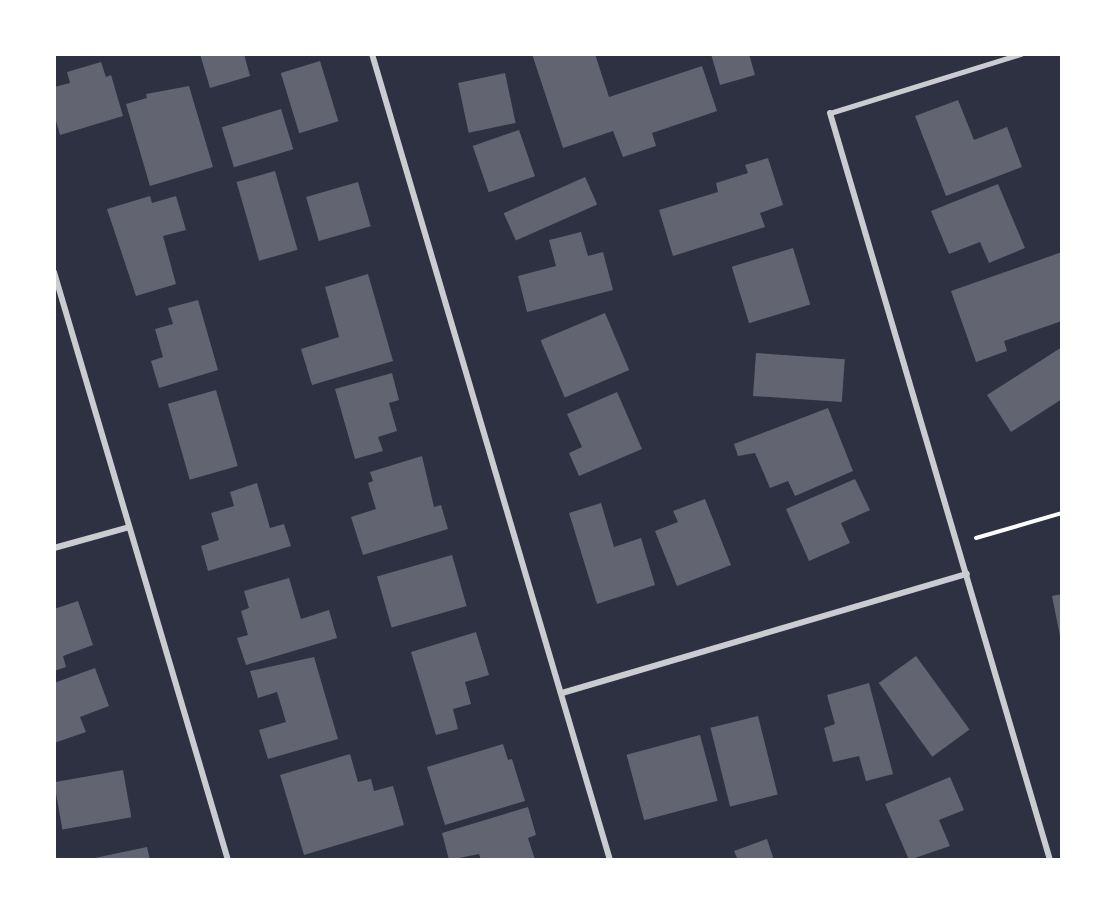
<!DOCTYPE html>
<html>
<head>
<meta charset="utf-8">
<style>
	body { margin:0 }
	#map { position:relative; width:1116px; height:914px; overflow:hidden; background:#2d3142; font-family:"Noto Serif",serif }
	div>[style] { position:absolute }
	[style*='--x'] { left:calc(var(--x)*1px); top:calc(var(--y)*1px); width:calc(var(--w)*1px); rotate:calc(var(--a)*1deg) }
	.building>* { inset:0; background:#626471; transform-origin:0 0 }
	.path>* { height:4px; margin:-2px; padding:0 2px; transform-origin:2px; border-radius:2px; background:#fff }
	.service>* { height:4.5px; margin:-2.25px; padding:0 2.25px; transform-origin:2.25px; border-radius:2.25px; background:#caccd0 }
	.minor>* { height:6px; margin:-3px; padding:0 3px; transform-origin:3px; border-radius:3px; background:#caccd0 }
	span { translate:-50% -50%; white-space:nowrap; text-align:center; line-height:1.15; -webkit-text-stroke:6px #fff; paint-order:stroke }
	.frame { position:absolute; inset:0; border:56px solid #fff; pointer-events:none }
</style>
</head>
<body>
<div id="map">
	<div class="building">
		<i style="clip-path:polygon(200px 54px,244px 54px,250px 76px,210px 88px)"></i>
		<i style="clip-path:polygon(532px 54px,595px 54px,609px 97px,702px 66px,717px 111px,652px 133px,656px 146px,623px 157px,613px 131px,563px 148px)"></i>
		<i style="clip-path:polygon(711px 54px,749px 54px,755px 75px,720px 85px)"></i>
		<i style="left:320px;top:61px;width:63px;height:41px;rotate:73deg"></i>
		<i style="clip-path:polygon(101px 62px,106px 77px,111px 75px,123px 116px,60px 135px,54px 114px,54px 87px,70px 83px,67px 72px)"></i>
		<i style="left:505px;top:73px;width:51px;height:48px;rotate:78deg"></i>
		<i style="clip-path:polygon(189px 86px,213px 167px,150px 186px,126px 104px,147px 98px,146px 94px)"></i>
		<i style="clip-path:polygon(958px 100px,974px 140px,1007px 127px,1022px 167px,946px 196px,915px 116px)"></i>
		<i style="left:281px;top:109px;width:42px;height:62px;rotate:73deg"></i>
		<i style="left:519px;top:130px;width:49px;height:49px;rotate:71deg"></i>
		<i style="clip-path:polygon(768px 158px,783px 205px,760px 213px,765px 227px,673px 256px,659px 210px,718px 192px,716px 183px,748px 173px,745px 165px)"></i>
		<i style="left:275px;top:171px;width:82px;height:40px;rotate:74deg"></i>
		<i style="left:585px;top:177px;width:30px;height:89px;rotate:66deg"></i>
		<i style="left:358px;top:182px;width:46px;height:54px;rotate:74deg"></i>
		<i style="clip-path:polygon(998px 184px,1025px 248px,989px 263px,980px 242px,949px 254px,931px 211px)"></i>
		<i style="clip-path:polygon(150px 196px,152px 203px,176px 196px,186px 230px,163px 236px,176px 284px,136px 296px,107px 209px)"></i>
		<i style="clip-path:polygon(581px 232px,588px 256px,603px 252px,613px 290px,527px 312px,518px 276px,556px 266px,549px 240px)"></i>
		<i style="left:793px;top:248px;width:59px;height:64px;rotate:73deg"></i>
		<i style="clip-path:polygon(1062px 252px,1062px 321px,1004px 341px,1007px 351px,976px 362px,951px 291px)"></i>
		<i style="clip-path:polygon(368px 274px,393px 361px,312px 385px,301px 349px,339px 337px,325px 287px)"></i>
		<i style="clip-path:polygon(198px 300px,218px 370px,159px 388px,151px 361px,163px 357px,155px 329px,173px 324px,168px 308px)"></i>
		<i style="left:605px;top:313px;width:62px;height:70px;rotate:67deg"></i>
		<i style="clip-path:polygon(1062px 347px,1062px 399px,1011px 432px,987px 395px)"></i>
		<i style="left:756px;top:353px;width:89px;height:43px;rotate:4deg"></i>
		<i style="clip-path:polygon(392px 373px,399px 400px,389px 403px,397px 431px,378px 437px,383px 451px,355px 459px,335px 389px)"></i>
		<i style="left:216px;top:390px;width:79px;height:50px;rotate:74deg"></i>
		<i style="clip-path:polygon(617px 392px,642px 449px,579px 476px,569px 453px,582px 447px,567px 414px)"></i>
		<i style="clip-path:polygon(828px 408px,853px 471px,795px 496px,788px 481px,770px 488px,755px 453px,738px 456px,734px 444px)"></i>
		<i style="clip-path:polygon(422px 456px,434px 507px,441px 505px,448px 529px,363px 555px,351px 517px,376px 509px,368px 483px,373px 481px,370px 472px)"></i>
		<i style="clip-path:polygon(855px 479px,870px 510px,841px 523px,850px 543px,809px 561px,786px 509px)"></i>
		<i style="clip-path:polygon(257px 483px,270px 528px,284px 524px,291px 546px,208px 571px,201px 546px,219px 540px,211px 513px,234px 506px,230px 492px)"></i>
		<i style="clip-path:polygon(705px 499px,731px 565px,677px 586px,655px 531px,678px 522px,673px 511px)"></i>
		<i style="clip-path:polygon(601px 503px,614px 547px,641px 538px,655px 585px,597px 604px,569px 513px)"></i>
		<i style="left:452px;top:555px;width:53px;height:78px;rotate:74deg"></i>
		<i style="clip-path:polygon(289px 578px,301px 619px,329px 610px,337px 638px,246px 665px,237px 638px,248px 635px,241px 611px,249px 608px,244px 591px)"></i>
		<i style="clip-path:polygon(1062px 594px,1062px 641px,1061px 641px,1052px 596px)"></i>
		<i style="clip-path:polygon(78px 601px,93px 645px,63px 656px,66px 667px,54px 671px,54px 609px)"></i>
		<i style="clip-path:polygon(476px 632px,489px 675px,465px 682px,471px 704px,453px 709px,458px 729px,436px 735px,411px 652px)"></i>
		<i style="left:916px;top:656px;width:91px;height:46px;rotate:54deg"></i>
		<i style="clip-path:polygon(314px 657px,338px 739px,268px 759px,259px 730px,286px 722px,277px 692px,258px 698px,250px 671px)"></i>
		<i style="clip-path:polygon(95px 668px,109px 706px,80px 717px,86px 732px,54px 743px,54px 683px)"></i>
		<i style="clip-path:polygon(869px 683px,893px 774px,866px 781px,859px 756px,833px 762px,824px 728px,835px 724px,827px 695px)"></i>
		<i style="left:758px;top:716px;width:81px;height:49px;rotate:76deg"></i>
		<i style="left:700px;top:735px;width:68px;height:76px;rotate:75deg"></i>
		<i style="clip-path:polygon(503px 744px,508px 760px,512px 759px,525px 801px,445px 825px,427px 767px)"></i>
		<i style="clip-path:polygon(350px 754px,358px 782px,371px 779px,374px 791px,393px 786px,404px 825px,304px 855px,280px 775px)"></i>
		<i style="left:123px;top:770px;width:48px;height:70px;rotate:80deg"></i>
		<i style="clip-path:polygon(950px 777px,964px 810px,939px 820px,950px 846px,909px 860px,885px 804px)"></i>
		<i style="clip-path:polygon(528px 807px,536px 835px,528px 838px,535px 860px,481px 860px,479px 854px,449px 860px,442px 833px)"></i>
		<i style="clip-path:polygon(767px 839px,774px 860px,738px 860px,734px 851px)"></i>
		<i style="clip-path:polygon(147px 847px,150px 860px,90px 860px,90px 859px)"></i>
	</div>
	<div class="path">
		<i style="--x:976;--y:538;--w:90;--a:-16.2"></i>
	</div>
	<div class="service">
		<i style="--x:830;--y:113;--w:200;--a:-17.2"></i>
	</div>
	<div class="minor">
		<i style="--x:372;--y:54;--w:840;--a:73.55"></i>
		<i style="--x:830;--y:113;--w:779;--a:73.59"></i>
		<i style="--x:54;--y:272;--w:613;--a:73.52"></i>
		<i style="--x:54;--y:548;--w:78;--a:-15.6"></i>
		<i style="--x:562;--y:693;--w:422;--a:-16.4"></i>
	</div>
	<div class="frame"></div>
</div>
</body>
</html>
